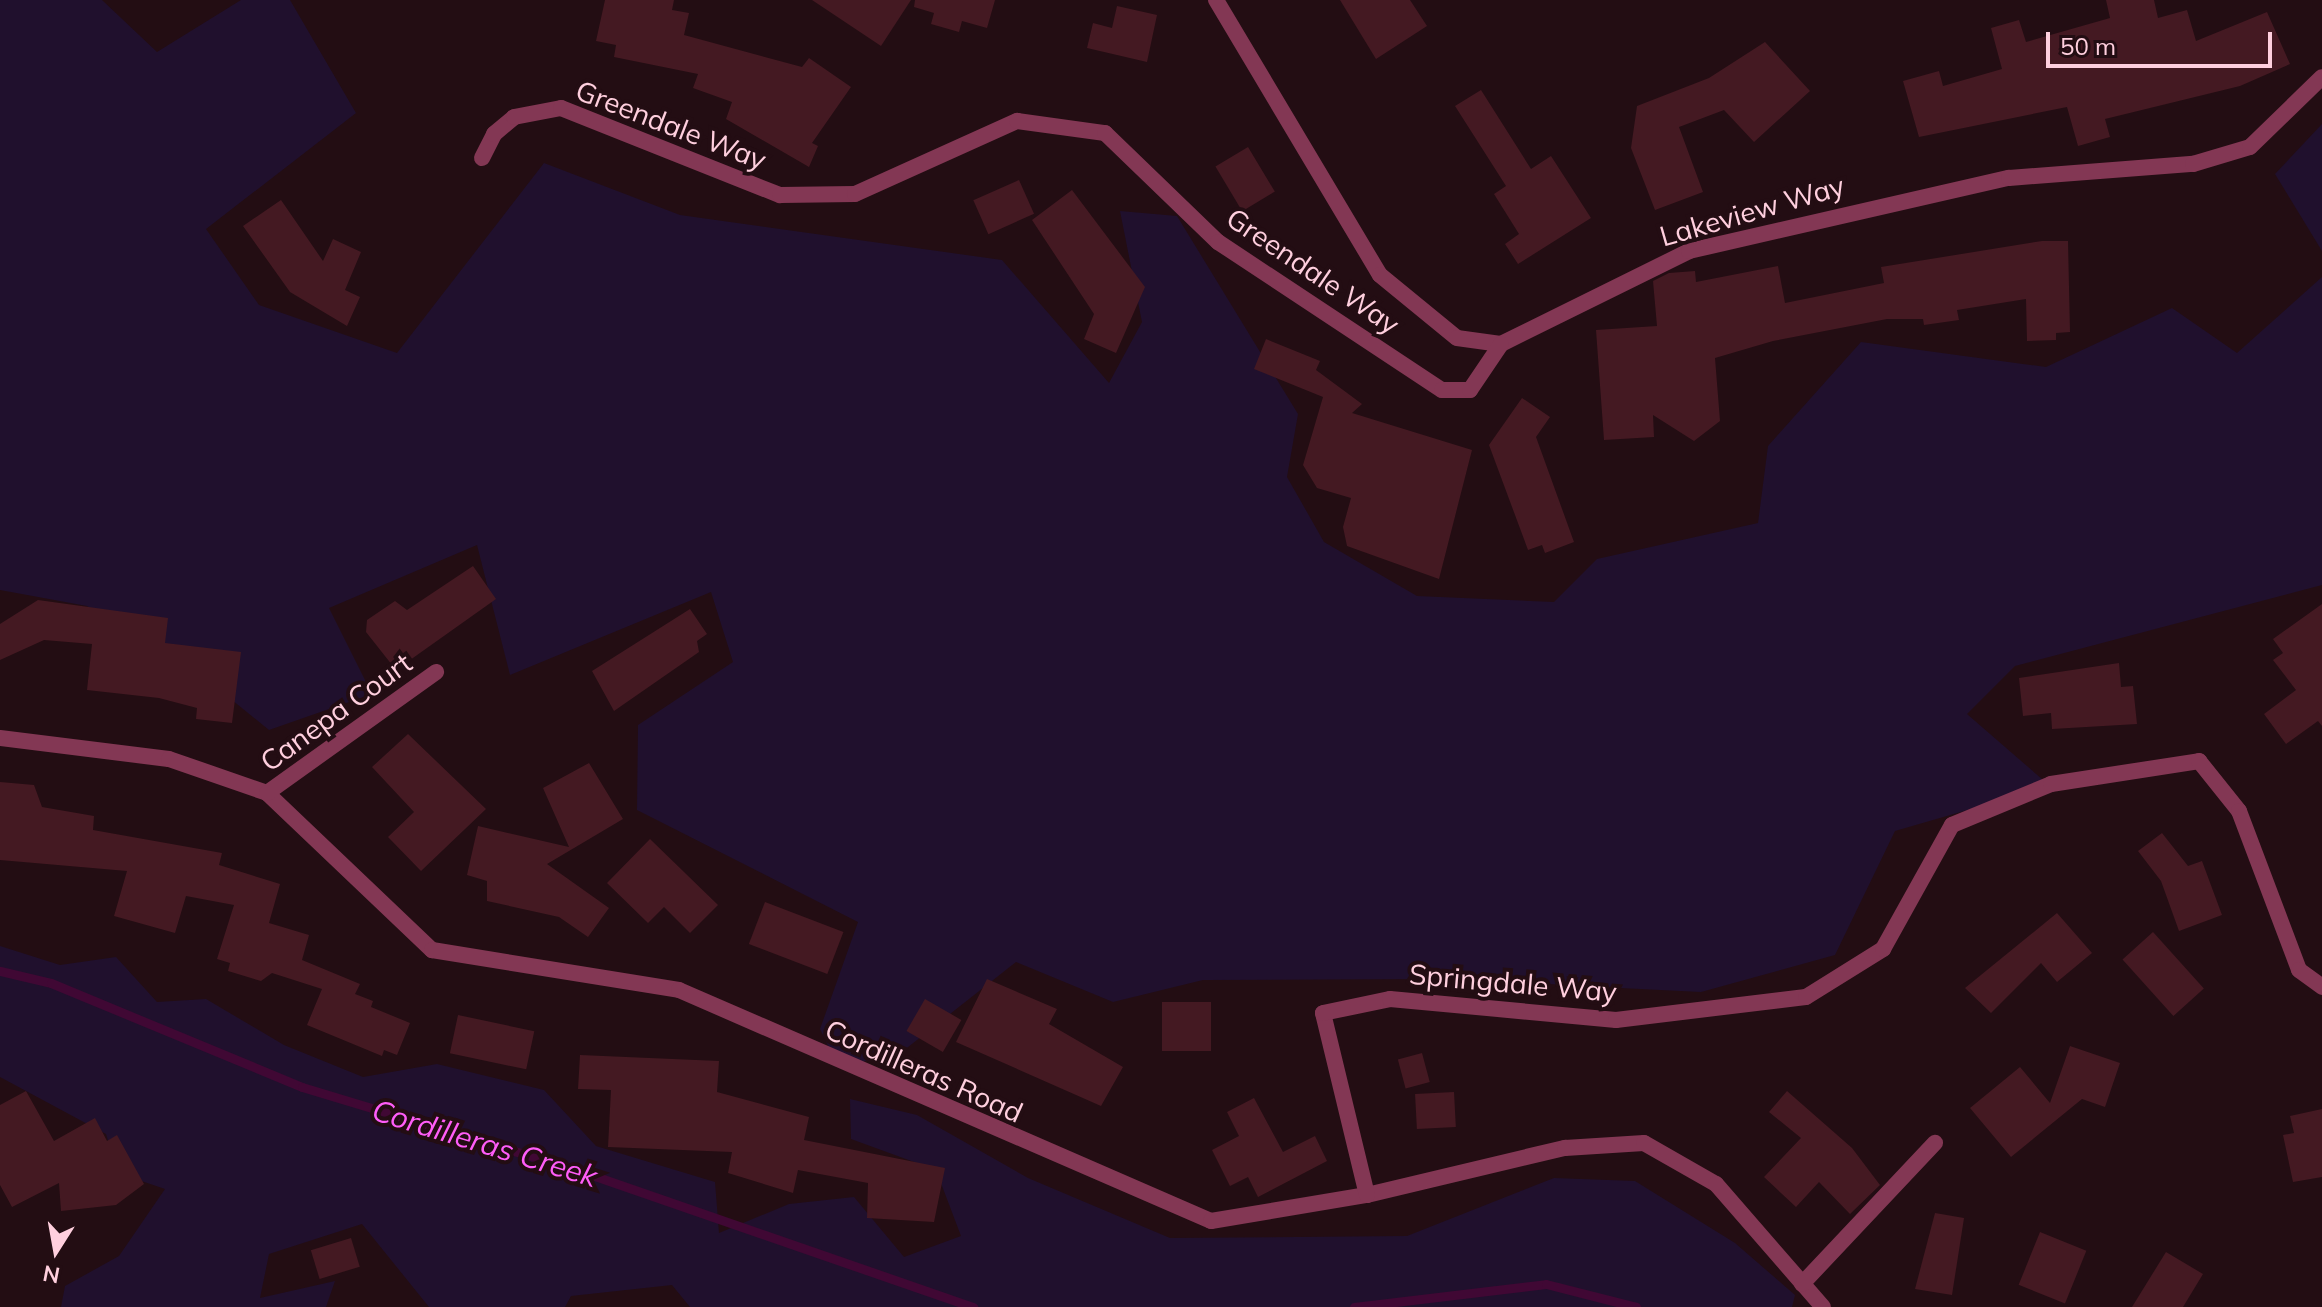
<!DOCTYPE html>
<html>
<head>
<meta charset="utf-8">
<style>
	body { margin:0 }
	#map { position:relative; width:2322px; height:1307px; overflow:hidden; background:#230d13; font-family:Mulish,sans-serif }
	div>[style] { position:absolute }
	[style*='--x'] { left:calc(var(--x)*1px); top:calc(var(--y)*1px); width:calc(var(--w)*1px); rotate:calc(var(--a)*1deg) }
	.green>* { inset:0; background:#20102d }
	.stream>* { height:9px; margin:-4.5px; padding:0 4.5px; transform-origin:4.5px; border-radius:4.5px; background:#400834 }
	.building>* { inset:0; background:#441922; transform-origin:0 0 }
	.minor>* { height:16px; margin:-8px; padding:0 8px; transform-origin:8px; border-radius:8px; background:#833754 }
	span { translate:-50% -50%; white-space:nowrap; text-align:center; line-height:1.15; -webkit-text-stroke:8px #230d13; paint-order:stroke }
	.street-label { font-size:28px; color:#ffcfde }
	.water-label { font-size:30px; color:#ff5df8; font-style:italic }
	.north { position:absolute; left:16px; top:1211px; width:80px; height:80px; -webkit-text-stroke:6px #230d13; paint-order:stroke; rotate:191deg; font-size:22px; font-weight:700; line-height:32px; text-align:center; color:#ffcfde }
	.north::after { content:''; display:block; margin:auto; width:28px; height:36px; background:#ffcfde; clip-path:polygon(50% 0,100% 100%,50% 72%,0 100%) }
	.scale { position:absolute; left:2046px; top:32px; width:226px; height:36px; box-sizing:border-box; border:4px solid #ffcfde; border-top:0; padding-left:10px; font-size:24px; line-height:28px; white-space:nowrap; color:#ffcfde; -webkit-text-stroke:6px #230d13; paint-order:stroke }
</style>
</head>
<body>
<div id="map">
	<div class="green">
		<i style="clip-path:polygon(0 0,102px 0,157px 52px,241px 0,290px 0,356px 113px,206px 229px,259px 305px,397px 353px,544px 163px,680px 215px,1002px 260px,1109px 383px,1142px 322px,1120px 211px,1177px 216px,1298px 414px,1287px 477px,1324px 542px,1417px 596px,1554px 602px,1597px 559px,1758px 523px,1768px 446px,1861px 342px,2046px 367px,2172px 308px,2237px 353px,2322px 277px,2322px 585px,2015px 666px,1967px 714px,2050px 786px,1895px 831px,1835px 955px,1701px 992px,1436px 979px,1203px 980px,1113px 1002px,1016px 962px,903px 1051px,839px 1068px,820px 1029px,858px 922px,637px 810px,638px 725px,733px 662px,711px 592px,510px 675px,477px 545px,329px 608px,372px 694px,269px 730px,205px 678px,87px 606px,0 590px)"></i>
		<i style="clip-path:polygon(2322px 124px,2322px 251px,2275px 174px)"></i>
		<i style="clip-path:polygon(0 946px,60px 965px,116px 957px,157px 1002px,206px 999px,284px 1045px,363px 1077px,437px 1064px,544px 1090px,596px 1146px,715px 1182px,719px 1233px,789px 1204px,854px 1197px,904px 1257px,961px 1236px,936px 1170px,851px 1139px,850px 1099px,917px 1115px,1028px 1178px,1170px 1238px,1407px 1236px,1554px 1178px,1635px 1181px,1735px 1243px,1795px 1295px,1792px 1307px,690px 1307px,672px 1285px,571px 1296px,565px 1307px,429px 1307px,362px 1224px,269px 1254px,260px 1298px,335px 1281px,326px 1307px,61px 1307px,65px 1286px,119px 1256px,165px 1189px,118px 1173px,106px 1134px,0 1077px)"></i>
	</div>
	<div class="stream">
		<i style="--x:0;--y:971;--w:52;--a:13.2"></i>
		<i style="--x:51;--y:983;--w:272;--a:22.5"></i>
		<i style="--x:302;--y:1087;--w:297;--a:16.8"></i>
		<i style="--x:586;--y:1173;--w:410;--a:19.1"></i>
		<i style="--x:1354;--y:1307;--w:193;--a:-6.8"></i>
		<i style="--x:1546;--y:1284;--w:93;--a:14.3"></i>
	</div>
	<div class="building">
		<i style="clip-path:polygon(605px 0,674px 0,672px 10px,689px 13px,684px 35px,802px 67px,809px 58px,851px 87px,812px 143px,818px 146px,809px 167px,726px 119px,732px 102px,693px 88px,698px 74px,614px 57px,616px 45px,596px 41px)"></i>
		<i style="clip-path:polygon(812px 0,911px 0,881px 46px)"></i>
		<i style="clip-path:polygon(915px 0,995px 0,987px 28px,962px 21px,959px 32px,931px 24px,934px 13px,914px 7px)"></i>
		<i style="clip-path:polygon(1340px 0,1410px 0,1427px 26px,1376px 59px)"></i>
		<i style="clip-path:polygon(2106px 0,2154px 0,2158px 18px,2187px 10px,2196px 41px,2267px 12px,2290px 64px,2240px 86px,2105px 119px,2110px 137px,2078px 146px,2067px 107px,1919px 137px,1903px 81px,1939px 71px,1943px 86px,2002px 69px,1991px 28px,2019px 20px,2026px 42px,2110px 18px)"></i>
		<i style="clip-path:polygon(1117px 6px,1157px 15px,1147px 62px,1087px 48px,1093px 23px,1112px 28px)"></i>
		<i style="clip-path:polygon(1765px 42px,1810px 91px,1754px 142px,1724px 110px,1679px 127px,1703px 192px,1655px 210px,1631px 148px,1637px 106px,1709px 78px)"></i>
		<i style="clip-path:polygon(1481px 90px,1531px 169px,1551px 156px,1591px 218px,1518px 264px,1505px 244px,1519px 234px,1494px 194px,1506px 186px,1455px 106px)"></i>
		<i style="left:1248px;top:147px;width:52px;height:38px;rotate:59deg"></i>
		<i style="left:1019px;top:180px;width:37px;height:50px;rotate:66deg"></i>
		<i style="clip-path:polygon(1072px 190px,1145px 287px,1116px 353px,1084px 339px,1094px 314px,1032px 220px)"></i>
		<i style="clip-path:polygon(281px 200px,323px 261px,333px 239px,361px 252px,345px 290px,360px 297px,347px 326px,290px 292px,243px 226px)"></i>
		<i style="clip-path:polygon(2042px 241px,2068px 241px,2070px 332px,2056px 333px,2056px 340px,2027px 341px,2026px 299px,1957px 310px,1959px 320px,1924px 325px,1923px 319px,1887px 319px,1773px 341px,1715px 358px,1720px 421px,1694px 441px,1653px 415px,1654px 437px,1604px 440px,1596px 330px,1657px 326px,1653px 281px,1669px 273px,1695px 271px,1696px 282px,1778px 266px,1785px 303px,1884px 283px,1881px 267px)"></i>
		<i style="clip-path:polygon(1266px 339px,1320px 361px,1316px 370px,1362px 404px,1352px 413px,1472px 450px,1439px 579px,1347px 546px,1343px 527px,1351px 498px,1317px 488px,1303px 465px,1323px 397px,1254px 369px)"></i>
		<i style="clip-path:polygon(1522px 398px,1550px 417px,1536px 437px,1574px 542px,1545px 553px,1542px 545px,1528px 550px,1489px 445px)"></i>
		<i style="clip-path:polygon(473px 566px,496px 599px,396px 670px,366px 632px,367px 620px,395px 601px,407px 610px)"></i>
		<i style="clip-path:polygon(38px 600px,168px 618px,165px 643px,241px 652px,232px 723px,196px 719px,197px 708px,159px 698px,87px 690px,92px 644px,44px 640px,0 660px,0 624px)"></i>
		<i style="clip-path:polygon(2322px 604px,2322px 726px,2318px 721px,2286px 744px,2264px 714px,2296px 690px,2273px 660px,2283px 653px,2273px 639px)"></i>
		<i style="clip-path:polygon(690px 609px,707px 634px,697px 641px,699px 652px,614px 711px,592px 671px)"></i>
		<i style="clip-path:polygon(2119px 663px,2121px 687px,2133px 686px,2137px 724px,2052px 729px,2051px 713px,2023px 716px,2019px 678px)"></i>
		<i style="clip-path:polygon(408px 734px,486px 809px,421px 871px,388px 837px,414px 812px,372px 767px)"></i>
		<i style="clip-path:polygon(589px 763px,623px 819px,547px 864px,609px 908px,588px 937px,559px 917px,487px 901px,487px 881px,467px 875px,478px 826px,569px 847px,543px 788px)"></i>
		<i style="clip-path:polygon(0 782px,34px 785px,42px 807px,94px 816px,93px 830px,222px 853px,219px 865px,280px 884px,269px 923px,309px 935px,302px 960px,360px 984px,355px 994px,373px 1001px,371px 1007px,410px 1023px,397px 1055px,384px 1050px,382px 1056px,307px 1025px,322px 989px,272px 973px,261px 981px,228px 971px,230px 963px,217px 959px,234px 905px,186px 896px,175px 933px,114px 916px,127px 871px,0 860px)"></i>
		<i style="clip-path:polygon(2162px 833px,2188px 866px,2202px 861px,2222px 915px,2179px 931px,2161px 881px,2138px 851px)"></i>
		<i style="clip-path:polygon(650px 839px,718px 905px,690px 933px,664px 907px,648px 923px,607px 883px)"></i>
		<i style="left:765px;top:902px;width:84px;height:45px;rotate:21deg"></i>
		<i style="clip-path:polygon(2057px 913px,2092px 953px,2057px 982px,2041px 963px,1991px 1013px,1965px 988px)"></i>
		<i style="left:2153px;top:932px;width:76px;height:41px;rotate:48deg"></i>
		<i style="clip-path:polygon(987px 979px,1057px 1009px,1049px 1024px,1123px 1067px,1101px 1106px,956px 1042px)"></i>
		<i style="left:925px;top:999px;width:42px;height:37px;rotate:30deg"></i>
		<i style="left:1162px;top:1002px;width:49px;height:49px"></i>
		<i style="left:458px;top:1015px;width:78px;height:39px;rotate:12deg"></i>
		<i style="clip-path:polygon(2070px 1046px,2120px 1063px,2105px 1107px,2082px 1099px,2011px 1157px,1970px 1108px,2020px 1067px,2050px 1103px)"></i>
		<i style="left:1422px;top:1053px;width:30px;height:25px;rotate:75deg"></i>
		<i style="clip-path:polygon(580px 1055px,719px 1061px,717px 1092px,809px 1117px,804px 1140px,945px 1168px,934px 1222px,867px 1218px,868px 1183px,798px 1170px,793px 1193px,728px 1173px,732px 1152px,608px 1147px,611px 1090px,578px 1089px)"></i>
		<i style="clip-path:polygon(26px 1091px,54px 1141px,95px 1118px,107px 1141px,117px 1135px,144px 1184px,116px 1205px,61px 1211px,59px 1183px,12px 1207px,0 1185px,0 1105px)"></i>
		<i style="clip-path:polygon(1787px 1091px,1852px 1148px,1880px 1185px,1850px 1214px,1819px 1182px,1796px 1207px,1764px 1177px,1801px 1138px,1769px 1112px)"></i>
		<i style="left:1454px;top:1092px;width:35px;height:39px;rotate:87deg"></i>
		<i style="clip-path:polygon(1254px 1098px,1283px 1152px,1315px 1136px,1327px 1161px,1258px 1197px,1248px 1177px,1230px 1186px,1212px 1150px,1239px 1136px,1227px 1112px)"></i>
		<i style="clip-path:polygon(2322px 1109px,2322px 1177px,2293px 1182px,2283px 1135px,2294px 1133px,2290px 1116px)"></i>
		<i style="clip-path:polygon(1935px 1213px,1964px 1218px,1952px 1295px,1915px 1289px)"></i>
		<i style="left:2040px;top:1232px;width:50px;height:57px;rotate:22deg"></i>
		<i style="left:351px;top:1238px;width:30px;height:42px;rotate:73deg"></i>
		<i style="clip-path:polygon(2166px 1252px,2203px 1274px,2183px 1307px,2132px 1307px)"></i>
	</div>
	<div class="minor">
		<i style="--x:1216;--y:0;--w:320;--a:59.2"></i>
		<i style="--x:1380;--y:275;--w:99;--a:39.3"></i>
		<i style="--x:1457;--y:338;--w:44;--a:7.8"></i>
		<i style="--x:1501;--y:344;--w:210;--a:-26.3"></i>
		<i style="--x:1689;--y:251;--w:328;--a:-12.9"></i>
		<i style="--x:2009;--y:178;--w:185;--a:-4.4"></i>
		<i style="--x:2193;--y:164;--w:59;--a:-16.6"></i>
		<i style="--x:2250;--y:147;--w:100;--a:-44.2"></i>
		<i style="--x:482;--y:158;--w:27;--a:-63"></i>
		<i style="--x:494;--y:134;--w:26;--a:-40"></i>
		<i style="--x:514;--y:117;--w:48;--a:-10.8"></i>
		<i style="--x:561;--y:108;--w:236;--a:21.7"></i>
		<i style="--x:780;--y:195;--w:75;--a:-0.8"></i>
		<i style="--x:855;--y:194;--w:178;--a:-24.3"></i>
		<i style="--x:1017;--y:121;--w:89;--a:7.8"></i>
		<i style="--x:1105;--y:133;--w:157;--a:44"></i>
		<i style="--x:1218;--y:242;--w:268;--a:33.5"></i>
		<i style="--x:1442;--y:390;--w:28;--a:0"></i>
		<i style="--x:1470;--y:390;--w:55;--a:-56"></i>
		<i style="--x:0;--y:738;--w:170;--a:7.1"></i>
		<i style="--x:169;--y:759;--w:104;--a:19.1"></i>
		<i style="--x:267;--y:793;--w:228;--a:43.6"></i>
		<i style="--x:432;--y:950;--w:250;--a:9.2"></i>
		<i style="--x:679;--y:990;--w:580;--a:23.47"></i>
		<i style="--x:1211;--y:1221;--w:158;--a:-9.5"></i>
		<i style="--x:1367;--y:1195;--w:204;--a:-13.4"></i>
		<i style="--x:1565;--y:1148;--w:79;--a:-3.6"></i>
		<i style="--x:1644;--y:1143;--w:83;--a:29.7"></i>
		<i style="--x:1716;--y:1184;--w:163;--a:49"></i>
		<i style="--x:267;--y:793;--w:208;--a:-35.6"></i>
		<i style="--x:1367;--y:1195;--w:187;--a:-103.6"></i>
		<i style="--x:1323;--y:1013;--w:68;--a:-11.8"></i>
		<i style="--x:1390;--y:999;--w:227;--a:5.3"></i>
		<i style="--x:1616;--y:1020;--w:191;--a:-6.9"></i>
		<i style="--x:1806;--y:997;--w:91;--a:-31.9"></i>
		<i style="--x:1883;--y:949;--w:142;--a:-60.9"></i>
		<i style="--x:1952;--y:825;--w:107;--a:-22.5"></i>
		<i style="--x:2051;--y:784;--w:150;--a:-8.8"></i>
		<i style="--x:2199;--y:761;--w:64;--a:51.3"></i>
		<i style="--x:2239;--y:811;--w:170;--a:69.3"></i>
		<i style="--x:2299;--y:970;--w:29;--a:36"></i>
		<i style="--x:1802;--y:1284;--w:194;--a:-46.7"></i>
	</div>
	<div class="street-label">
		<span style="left:671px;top:125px;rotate:21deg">Greendale Way</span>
		<span style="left:1752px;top:211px;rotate:-16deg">Lakeview Way</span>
		<span style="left:1313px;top:271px;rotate:34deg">Greendale Way</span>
		<span style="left:336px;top:712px;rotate:-36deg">Canepa Court</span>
		<span style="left:1513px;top:983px;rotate:5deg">Springdale Way</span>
		<span style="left:924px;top:1071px;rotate:24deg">Cordilleras Road</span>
	</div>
	<div class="water-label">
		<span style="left:485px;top:1143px;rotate:17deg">Cordilleras Creek</span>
	</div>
	<div class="north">N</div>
	<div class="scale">50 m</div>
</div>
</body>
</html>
